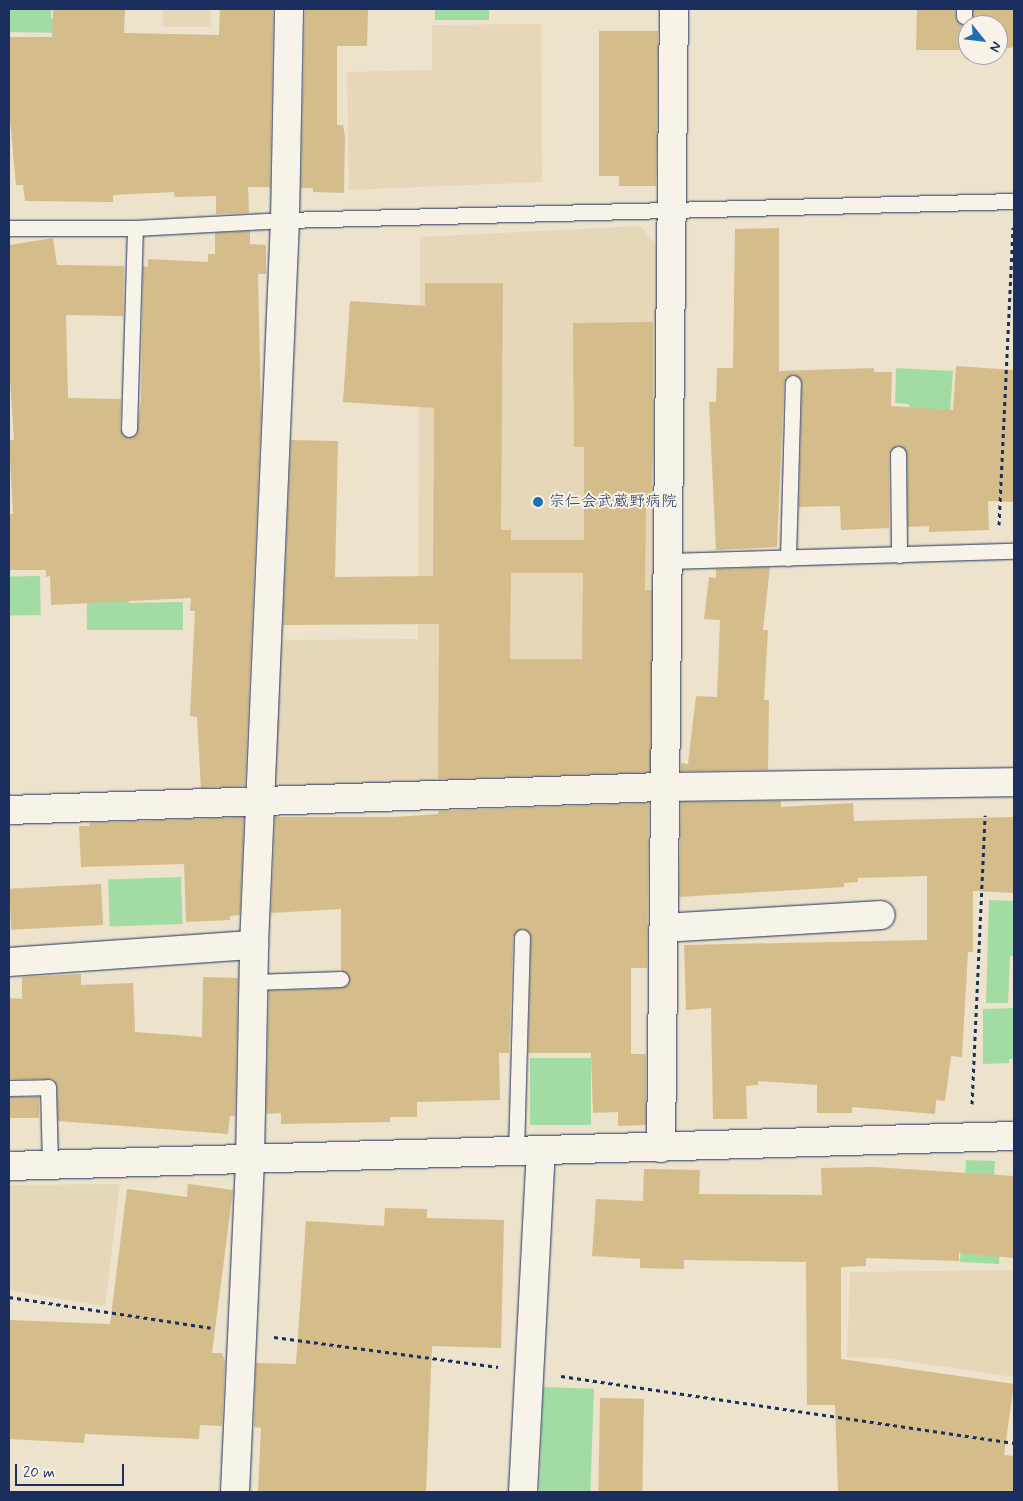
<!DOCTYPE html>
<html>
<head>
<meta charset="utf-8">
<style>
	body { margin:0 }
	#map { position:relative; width:1023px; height:1501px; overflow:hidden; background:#ede2cc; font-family:Mynerve,"Klee One",sans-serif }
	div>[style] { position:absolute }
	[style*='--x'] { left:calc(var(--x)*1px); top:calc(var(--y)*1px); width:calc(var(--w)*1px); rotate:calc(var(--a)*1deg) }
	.built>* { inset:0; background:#e6d7b8; transform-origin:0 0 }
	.green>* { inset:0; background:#a2dca2; transform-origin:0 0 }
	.building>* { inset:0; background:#d5bc8b; transform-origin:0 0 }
	.path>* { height:3px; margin-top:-1.5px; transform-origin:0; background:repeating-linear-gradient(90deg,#1b2f5e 0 4px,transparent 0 8px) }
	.roads { filter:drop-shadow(0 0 1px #1b2f5e) drop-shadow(0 0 1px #1b2f5e) }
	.service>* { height:15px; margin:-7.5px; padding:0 7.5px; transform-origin:7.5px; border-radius:7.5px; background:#f7f3e8 }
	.minor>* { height:28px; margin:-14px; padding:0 14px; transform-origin:14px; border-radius:14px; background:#f7f3e8 }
	.dots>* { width:14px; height:14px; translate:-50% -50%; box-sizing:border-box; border:2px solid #f7f3e8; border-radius:50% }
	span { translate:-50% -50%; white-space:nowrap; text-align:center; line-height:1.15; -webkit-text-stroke:4px #f7f3e8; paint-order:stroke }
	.poi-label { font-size:16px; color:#1b2f5e }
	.left { translate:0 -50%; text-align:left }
	.frame { position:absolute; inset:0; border:10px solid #1b2f5e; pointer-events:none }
	.north { position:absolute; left:958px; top:15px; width:50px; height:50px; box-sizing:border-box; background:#f7f3e8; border:1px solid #9fa5b1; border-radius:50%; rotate:119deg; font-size:14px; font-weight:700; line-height:20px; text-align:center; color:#1b2f5e }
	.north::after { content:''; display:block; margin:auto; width:18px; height:22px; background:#1f6fb2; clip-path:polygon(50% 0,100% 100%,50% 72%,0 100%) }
	.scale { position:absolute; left:15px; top:1464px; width:109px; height:22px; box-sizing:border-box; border:2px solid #1b2f5e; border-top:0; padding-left:6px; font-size:15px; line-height:18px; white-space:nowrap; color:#1b2f5e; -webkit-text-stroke:4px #f7f3e8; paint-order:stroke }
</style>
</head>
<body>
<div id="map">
	<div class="built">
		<i style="left:163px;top:9px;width:48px;height:18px"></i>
		<i style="clip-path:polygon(541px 24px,542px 182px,349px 190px,347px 72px,432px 70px,432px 25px)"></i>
		<i style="clip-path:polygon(641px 226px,659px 250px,656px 776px,273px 785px,282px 640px,418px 639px,420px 237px)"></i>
		<i style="clip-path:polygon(120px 1184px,105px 1306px,9px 1290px,9px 1185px)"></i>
		<i style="clip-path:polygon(1014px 1270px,1014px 1377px,885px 1358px,847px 1357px,850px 1272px)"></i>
	</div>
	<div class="green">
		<i style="clip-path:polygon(9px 9px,51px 9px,51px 19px,69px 19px,69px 33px,9px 32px)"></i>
		<i style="left:435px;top:9px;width:54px;height:11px"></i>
		<i style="clip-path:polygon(896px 368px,953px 371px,950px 413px,908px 432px,909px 404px,895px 403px)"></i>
		<i style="clip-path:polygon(86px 508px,128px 590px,129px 603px,183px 602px,183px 630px,87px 630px)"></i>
		<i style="left:40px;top:576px;width:39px;height:31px;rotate:89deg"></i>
		<i style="left:181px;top:877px;width:47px;height:73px;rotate:88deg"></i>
		<i style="clip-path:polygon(989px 900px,1014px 901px,1014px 956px,1010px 956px,1008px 1003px,986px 1003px)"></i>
		<i style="clip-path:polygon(1014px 1008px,1014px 1059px,1009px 1059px,1009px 1063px,983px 1064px,983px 1009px)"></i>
		<i style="left:530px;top:1058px;width:61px;height:67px"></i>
		<i style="clip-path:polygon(966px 1160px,995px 1161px,992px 1214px,1002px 1215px,999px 1264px,960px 1262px)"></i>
		<i style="left:543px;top:1387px;width:51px;height:105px;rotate:2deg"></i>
	</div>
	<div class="building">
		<i style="clip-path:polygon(53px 9px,125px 9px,124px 33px,219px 35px,220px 9px,273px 9px,270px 187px,248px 187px,249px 213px,216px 214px,216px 196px,175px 197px,174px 192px,113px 195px,113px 202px,25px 201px,23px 185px,16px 185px,9px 109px,9px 37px,52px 37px)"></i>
		<i style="clip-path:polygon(305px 9px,368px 9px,367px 46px,337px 46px,337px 125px,343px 125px,345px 137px,344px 193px,313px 192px,313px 188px,301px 188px)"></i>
		<i style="clip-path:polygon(917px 9px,955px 9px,956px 20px,964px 25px,972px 21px,973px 9px,1014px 9px,1014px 47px,998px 50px,998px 25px,968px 25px,968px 50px,916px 50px)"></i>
		<i style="clip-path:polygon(599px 31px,658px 31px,656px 186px,619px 186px,619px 176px,599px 176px)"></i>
		<i style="clip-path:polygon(779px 228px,779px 371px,874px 368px,874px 372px,892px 372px,891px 406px,953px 410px,956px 366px,1014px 370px,1014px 502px,988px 501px,989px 530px,929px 532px,929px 526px,908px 527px,907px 454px,898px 445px,889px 454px,889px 528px,841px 530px,840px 506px,799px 507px,802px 383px,793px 374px,784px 383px,777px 547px,716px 550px,709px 402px,716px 402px,717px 368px,733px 368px,735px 229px)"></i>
		<i style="clip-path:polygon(250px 231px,250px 244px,266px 245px,266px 274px,258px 274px,261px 414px,245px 786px,201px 788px,197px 717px,190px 716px,195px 611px,190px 611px,191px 598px,51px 605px,50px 576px,46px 577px,46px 570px,9px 570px,9px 514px,13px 514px,9px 440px,14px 440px,9px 364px,9px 245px,53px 238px,57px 265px,124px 266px,123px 316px,66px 315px,68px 398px,121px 399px,120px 429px,129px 438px,137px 433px,141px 400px,143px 266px,148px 267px,148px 259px,208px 262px,208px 254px,215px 254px,215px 233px)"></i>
		<i style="clip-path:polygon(evenodd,425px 283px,503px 283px,501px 530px,511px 530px,511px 540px,584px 540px,584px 447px,574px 447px,573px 323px,653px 322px,653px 446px,651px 505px,646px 505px,645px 590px,652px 590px,650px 772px,438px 779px,439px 624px,283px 625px,291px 440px,338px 441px,335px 577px,433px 576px,434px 408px,343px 402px,350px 301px,425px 306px,425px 283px,511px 573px,583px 573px,582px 659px,510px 659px,511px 573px)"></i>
		<i style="clip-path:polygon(770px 567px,763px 630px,768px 630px,764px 700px,769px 700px,768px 770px,681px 771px,681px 763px,688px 764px,696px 696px,717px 697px,720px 620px,704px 619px,709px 577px,716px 578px,716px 569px)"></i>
		<i style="clip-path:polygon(781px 801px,781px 807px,853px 803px,854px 821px,1014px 817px,1014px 893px,973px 891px,973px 952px,968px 952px,962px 1057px,951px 1056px,945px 1101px,936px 1100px,935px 1114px,852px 1107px,852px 1113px,817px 1113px,817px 1085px,758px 1081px,758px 1085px,746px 1086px,747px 1119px,713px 1119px,711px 1008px,686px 1010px,684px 945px,927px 940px,927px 876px,858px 878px,858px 882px,844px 883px,844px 887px,679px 897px,681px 802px)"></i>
		<i style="clip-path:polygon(649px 803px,647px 968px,631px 968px,631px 1054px,646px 1054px,646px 1125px,618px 1126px,618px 1112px,593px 1113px,591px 1053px,528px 1053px,531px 937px,523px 928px,513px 937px,509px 1053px,499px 1053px,500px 1100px,417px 1102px,417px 1117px,390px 1117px,390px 1122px,281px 1124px,281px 1113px,266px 1114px,269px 991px,341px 988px,350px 979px,341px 970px,341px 909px,271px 913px,275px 817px,394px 817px,438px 814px,438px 811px)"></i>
		<i style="clip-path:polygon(244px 817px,240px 915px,230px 916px,230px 920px,186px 922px,184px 864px,81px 867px,79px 826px,90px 826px,89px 823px)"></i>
		<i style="left:101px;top:884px;width:41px;height:92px;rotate:87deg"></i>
		<i style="clip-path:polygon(81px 974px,81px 985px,133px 983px,135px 1032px,202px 1037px,203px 977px,238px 978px,235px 1116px,230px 1116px,228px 1134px,58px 1121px,57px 1087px,53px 1079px,9px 1079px,9px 998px,22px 999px,22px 977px)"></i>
		<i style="left:9px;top:1097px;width:30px;height:21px"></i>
		<i style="clip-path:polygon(873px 1167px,1014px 1176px,1014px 1258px,959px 1253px,959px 1261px,866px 1258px,866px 1266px,841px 1267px,841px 1359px,1014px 1384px,1004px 1455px,1014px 1456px,1014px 1492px,838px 1492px,835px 1405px,807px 1405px,806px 1262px,684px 1260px,684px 1269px,640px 1268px,640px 1259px,592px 1256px,596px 1199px,643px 1201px,644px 1169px,700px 1170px,699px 1194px,822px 1195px,821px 1168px)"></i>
		<i style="clip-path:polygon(188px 1184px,233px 1190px,212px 1353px,222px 1353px,225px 1361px,222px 1426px,200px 1425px,199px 1439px,85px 1434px,84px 1443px,9px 1439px,9px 1320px,110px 1324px,127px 1189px,187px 1197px)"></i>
		<i style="clip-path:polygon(385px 1208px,427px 1209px,427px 1218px,504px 1220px,501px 1348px,432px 1346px,426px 1492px,258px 1492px,261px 1428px,254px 1427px,256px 1363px,296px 1364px,306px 1221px,384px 1226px)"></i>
		<i style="left:600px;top:1398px;width:44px;height:94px;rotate:1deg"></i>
	</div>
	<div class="path">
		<i style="--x:999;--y:525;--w:298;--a:-87.3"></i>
		<i style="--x:972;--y:1104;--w:289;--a:-87.4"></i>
		<i style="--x:9;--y:1297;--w:204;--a:8.7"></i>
		<i style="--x:274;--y:1337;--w:226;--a:7.6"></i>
		<i style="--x:561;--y:1376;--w:458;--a:8.4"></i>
	</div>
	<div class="roads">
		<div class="service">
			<i style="--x:964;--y:16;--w:7;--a:-90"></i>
			<i style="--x:9;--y:228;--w:126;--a:0"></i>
			<i style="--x:135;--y:228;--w:150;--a:-3.1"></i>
			<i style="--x:285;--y:220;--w:729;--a:-1.49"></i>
			<i style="--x:129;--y:429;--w:201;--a:-88.3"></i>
			<i style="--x:898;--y:454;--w:101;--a:89.4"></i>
			<i style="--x:788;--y:558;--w:175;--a:-88.4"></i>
			<i style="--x:668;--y:561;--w:346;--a:-1.7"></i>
			<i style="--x:253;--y:982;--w:88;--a:-2"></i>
			<i style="--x:9;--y:1088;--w:39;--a:-1"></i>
			<i style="--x:48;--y:1087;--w:77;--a:88.5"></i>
			<i style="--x:516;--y:1152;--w:215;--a:-88.4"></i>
		</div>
		<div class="minor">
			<i style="--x:9;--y:810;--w:653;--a:-2.02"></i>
			<i style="--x:662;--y:787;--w:352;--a:-0.8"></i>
			<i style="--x:664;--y:928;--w:217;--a:-3.4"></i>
			<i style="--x:9;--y:962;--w:246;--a:-4"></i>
			<i style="--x:661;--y:1148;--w:1139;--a:-89.35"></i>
			<i style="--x:9;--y:1166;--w:1005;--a:-1.71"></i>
			<i style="--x:235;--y:1492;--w:332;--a:-87.4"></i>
			<i style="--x:250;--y:1160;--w:215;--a:-88.9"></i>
			<i style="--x:254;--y:945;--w:726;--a:-87.55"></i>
			<i style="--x:285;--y:220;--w:211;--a:-88.9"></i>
			<i style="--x:523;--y:1492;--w:341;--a:-87"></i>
		</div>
	</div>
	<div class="dots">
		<i style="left:538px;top:502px;background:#1f6fb2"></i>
	</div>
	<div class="poi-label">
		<span class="left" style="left:549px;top:502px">宗仁会武蔵野病院</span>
	</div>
	<div class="frame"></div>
	<div class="north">N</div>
	<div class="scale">20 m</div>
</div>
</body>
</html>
